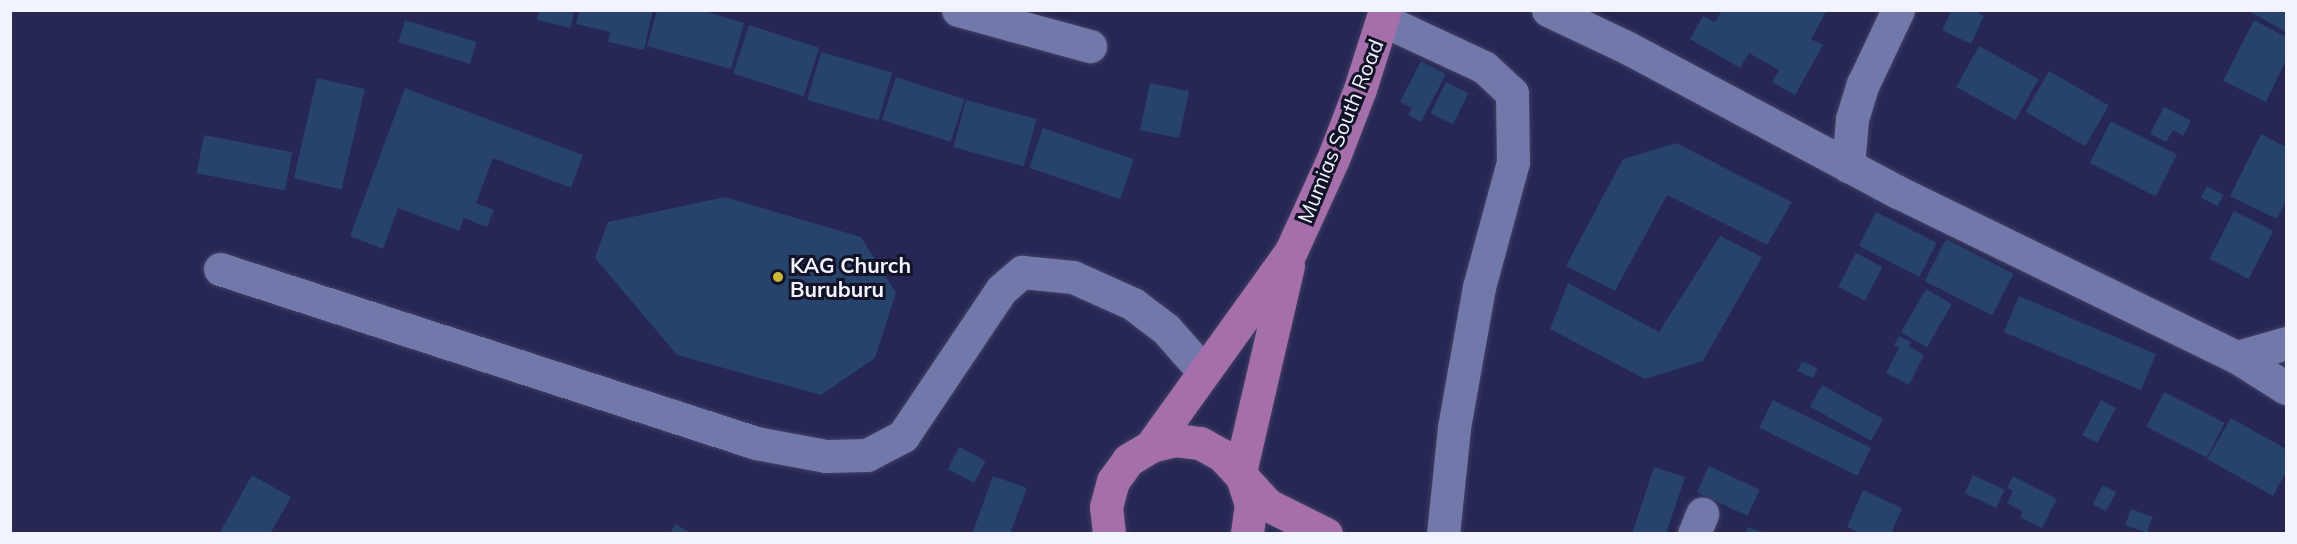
<!DOCTYPE html>
<html>
<head>
<meta charset="utf-8">
<style>
	body { margin:0 }
	#map { position:relative; width:2297px; height:544px; overflow:hidden; background:#262754; font-family:Mulish,sans-serif }
	div>[style] { position:absolute }
	[style*='--x'] { left:calc(var(--x)*1px); top:calc(var(--y)*1px); width:calc(var(--w)*1px); rotate:calc(var(--a)*1deg) }
	.building>* { inset:0; background:#27426b; transform-origin:0 0 }
	.roads { filter:drop-shadow(0 0 2px #424064) drop-shadow(0 0 2px #424064) }
	.minor>* { height:33px; margin:-16.5px; padding:0 16.5px; transform-origin:16.5px; border-radius:16.5px; background:#7378ab }
	.major>* { height:33px; margin:-16.5px; padding:0 16.5px; transform-origin:16.5px; border-radius:16.5px; background:#a56fab }
	.dots>* { width:16px; height:16px; translate:-50% -50%; box-sizing:border-box; border:3px solid #121327; border-radius:50% }
	span { translate:-50% -50%; white-space:nowrap; text-align:center; line-height:1.15; -webkit-text-stroke:6px #121327; paint-order:stroke }
	.street-label { font-size:21px; color:#f1f3fe }
	.poi-label { font-size:21px; color:#f1f3fe; font-weight:700 }
	.left { translate:0 -50%; text-align:left }
	.frame { position:absolute; inset:0; border:12px solid #f1f3fe; pointer-events:none }
</style>
</head>
<body>
<div id="map">
	<div class="building">
		<i style="clip-path:polygon(539px 10px,574px 10px,571px 28px,537px 20px)"></i>
		<i style="clip-path:polygon(579px 10px,653px 10px,644px 50px,608px 42px,610px 32px,576px 24px)"></i>
		<i style="clip-path:polygon(657px 10px,701px 10px,744px 23px,731px 69px,647px 46px)"></i>
		<i style="clip-path:polygon(1722px 10px,1827px 10px,1811px 39px,1823px 45px,1795px 95px,1772px 82px,1779px 70px,1749px 53px,1740px 68px,1690px 39px,1703px 16px,1715px 22px)"></i>
		<i style="clip-path:polygon(1952px 10px,1973px 10px,1984px 16px,1971px 44px,1942px 30px)"></i>
		<i style="clip-path:polygon(2247px 10px,2286px 10px,2286px 32px)"></i>
		<i style="left:405px;top:20px;width:75px;height:23px;rotate:17deg"></i>
		<i style="clip-path:polygon(2254px 20px,2286px 37px,2286px 60px,2266px 102px,2223px 81px)"></i>
		<i style="left:749px;top:25px;width:74px;height:51px;rotate:18deg"></i>
		<i style="left:1979px;top:46px;width:68px;height:47px;rotate:29deg"></i>
		<i style="left:821px;top:52px;width:74px;height:50px;rotate:16deg"></i>
		<i style="clip-path:polygon(1421px 61px,1446px 74px,1421px 122px,1408px 115px,1412px 108px,1400px 102px)"></i>
		<i style="left:2049px;top:71px;width:69px;height:47px;rotate:30deg"></i>
		<i style="left:896px;top:77px;width:72px;height:45px;rotate:18deg"></i>
		<i style="left:317px;top:78px;width:49px;height:103px;rotate:13deg"></i>
		<i style="left:1446px;top:82px;width:25px;height:35px;rotate:26deg"></i>
		<i style="left:1150px;top:83px;width:40px;height:48px;rotate:12deg"></i>
		<i style="clip-path:polygon(405px 88px,583px 155px,571px 188px,493px 158px,476px 203px,494px 210px,487px 227px,464px 218px,459px 231px,398px 208px,383px 249px,350px 236px)"></i>
		<i style="left:966px;top:100px;width:73px;height:49px;rotate:15deg"></i>
		<i style="clip-path:polygon(2164px 107px,2191px 121px,2183px 136px,2173px 130px,2166px 142px,2150px 134px)"></i>
		<i style="left:2111px;top:121px;width:74px;height:47px;rotate:27deg"></i>
		<i style="left:1043px;top:128px;width:96px;height:42px;rotate:19deg"></i>
		<i style="clip-path:polygon(2261px 134px,2286px 147px,2286px 201px,2277px 219px,2230px 196px)"></i>
		<i style="left:204px;top:135px;width:90px;height:39px;rotate:11deg"></i>
		<i style="clip-path:polygon(1676px 143px,1792px 202px,1767px 245px,1667px 195px,1615px 291px,1566px 266px,1623px 159px)"></i>
		<i style="left:2207px;top:186px;width:19px;height:13px;rotate:28deg"></i>
		<i style="clip-path:polygon(725px 197px,861px 237px,896px 293px,875px 358px,821px 395px,677px 355px,595px 258px,608px 222px)"></i>
		<i style="left:2234px;top:211px;width:44px;height:54px;rotate:27deg"></i>
		<i style="left:1876px;top:212px;width:68px;height:38px;rotate:27deg"></i>
		<i style="clip-path:polygon(1720px 236px,1762px 257px,1703px 361px,1645px 379px,1550px 329px,1568px 283px,1659px 332px)"></i>
		<i style="left:1946px;top:239px;width:76px;height:47px;rotate:27deg"></i>
		<i style="left:1856px;top:253px;width:30px;height:38px;rotate:28deg"></i>
		<i style="left:1926px;top:289px;width:30px;height:50px;rotate:30deg"></i>
		<i style="left:2019px;top:296px;width:149px;height:39px;rotate:23deg"></i>
		<i style="clip-path:polygon(1899px 336px,1911px 342px,1909px 346px,1924px 355px,1909px 385px,1886px 373px,1899px 348px,1894px 345px)"></i>
		<i style="left:1802px;top:361px;width:17px;height:11px;rotate:25deg"></i>
		<i style="left:1822px;top:385px;width:70px;height:25px;rotate:29deg"></i>
		<i style="left:2164px;top:392px;width:68px;height:39px;rotate:27deg"></i>
		<i style="left:1773px;top:400px;width:109px;height:31px;rotate:26deg"></i>
		<i style="left:2101px;top:400px;width:17px;height:40px;rotate:28deg"></i>
		<i style="clip-path:polygon(2231px 418px,2286px 449px,2286px 472px,2273px 496px,2207px 459px)"></i>
		<i style="left:959px;top:447px;width:30px;height:25px;rotate:27deg"></i>
		<i style="left:1709px;top:466px;width:56px;height:29px;rotate:25deg"></i>
		<i style="clip-path:polygon(1654px 467px,1685px 477px,1666px 534px,1632px 534px)"></i>
		<i style="clip-path:polygon(252px 475px,291px 497px,270px 534px,219px 534px)"></i>
		<i style="left:1973px;top:475px;width:35px;height:20px;rotate:25deg"></i>
		<i style="clip-path:polygon(993px 476px,1027px 488px,1010px 534px,972px 534px)"></i>
		<i style="clip-path:polygon(2013px 476px,2057px 499px,2042px 528px,2020px 517px,2023px 512px,2007px 503px,2013px 491px,2007px 488px)"></i>
		<i style="left:2103px;top:485px;width:15px;height:22px;rotate:28deg"></i>
		<i style="clip-path:polygon(1863px 490px,1902px 508px,1891px 534px,1861px 534px,1847px 527px)"></i>
		<i style="left:2131px;top:509px;width:23px;height:17px;rotate:20deg"></i>
		<i style="clip-path:polygon(675px 524px,693px 534px,670px 534px)"></i>
		<i style="clip-path:polygon(1748px 527px,1765px 533px,1765px 534px,1745px 534px)"></i>
	</div>
	<div class="roads">
		<div class="minor">
			<i style="--x:958;--y:10;--w:137;--a:15.3"></i>
			<i style="--x:1548;--y:10;--w:89;--a:25.4"></i>
			<i style="--x:1628;--y:48;--w:306;--a:28.1"></i>
			<i style="--x:1898;--y:192;--w:377;--a:26"></i>
			<i style="--x:2237;--y:357;--w:58;--a:32.3"></i>
			<i style="--x:1383;--y:20;--w:111;--a:25"></i>
			<i style="--x:1484;--y:67;--w:38;--a:43"></i>
			<i style="--x:1512;--y:93;--w:69;--a:89.2"></i>
			<i style="--x:1513;--y:162;--w:130;--a:105.2"></i>
			<i style="--x:1479;--y:287;--w:143;--a:100.1"></i>
			<i style="--x:1454;--y:428;--w:107;--a:95.9"></i>
			<i style="--x:1848;--y:166;--w:47;--a:-85.1"></i>
			<i style="--x:1852;--y:119;--w:37;--a:-73"></i>
			<i style="--x:1863;--y:84;--w:82;--a:-64.7"></i>
			<i style="--x:220;--y:269;--w:564;--a:17.98"></i>
			<i style="--x:756;--y:443;--w:71;--a:10.5"></i>
			<i style="--x:826;--y:456;--w:41;--a:-1.4"></i>
			<i style="--x:867;--y:455;--w:41;--a:-27.8"></i>
			<i style="--x:903;--y:436;--w:176;--a:-56.1"></i>
			<i style="--x:1001;--y:290;--w:28;--a:-41"></i>
			<i style="--x:1022;--y:272;--w:51;--a:5.6"></i>
			<i style="--x:1073;--y:277;--w:66;--a:24.2"></i>
			<i style="--x:1133;--y:304;--w:41;--a:37.1"></i>
			<i style="--x:1166;--y:329;--w:56;--a:48.6"></i>
			<i style="--x:2237;--y:357;--w:51;--a:-15.9"></i>
			<i style="--x:1694;--y:534;--w:22;--a:-68"></i>
		</div>
		<div class="major">
			<i style="--x:1151;--y:446;--w:240;--a:-54.3"></i>
			<i style="--x:1291;--y:251;--w:101;--a:-65.5"></i>
			<i style="--x:1333;--y:159;--w:75;--a:-68.9"></i>
			<i style="--x:1360;--y:89;--w:83;--a:-72.4"></i>
			<i style="--x:1240;--y:472;--w:212;--a:-76.9"></i>
			<i style="--x:1242;--y:477;--w:28;--a:72"></i>
			<i style="--x:1251;--y:504;--w:30;--a:98"></i>
			<i style="--x:1109;--y:534;--w:27;--a:-96"></i>
			<i style="--x:1106;--y:507;--w:27;--a:-75"></i>
			<i style="--x:1113;--y:481;--w:26;--a:-54"></i>
			<i style="--x:1128;--y:460;--w:27;--a:-31"></i>
			<i style="--x:1151;--y:446;--w:25;--a:-14"></i>
			<i style="--x:1175;--y:440;--w:25;--a:7"></i>
			<i style="--x:1200;--y:443;--w:25;--a:29"></i>
			<i style="--x:1222;--y:455;--w:68;--a:47.4"></i>
			<i style="--x:1268;--y:505;--w:65;--a:26.6"></i>
		</div>
	</div>
	<div class="dots">
		<i style="left:778px;top:277px;background:#ceb837"></i>
	</div>
	<div class="street-label">
		<span style="left:1340px;top:131px;rotate:-68deg">Mumias South Road</span>
	</div>
	<div class="poi-label">
		<span class="left" style="left:790px;top:277px">KAG Church<br>Buruburu</span>
	</div>
	<div class="frame"></div>
</div>
</body>
</html>
